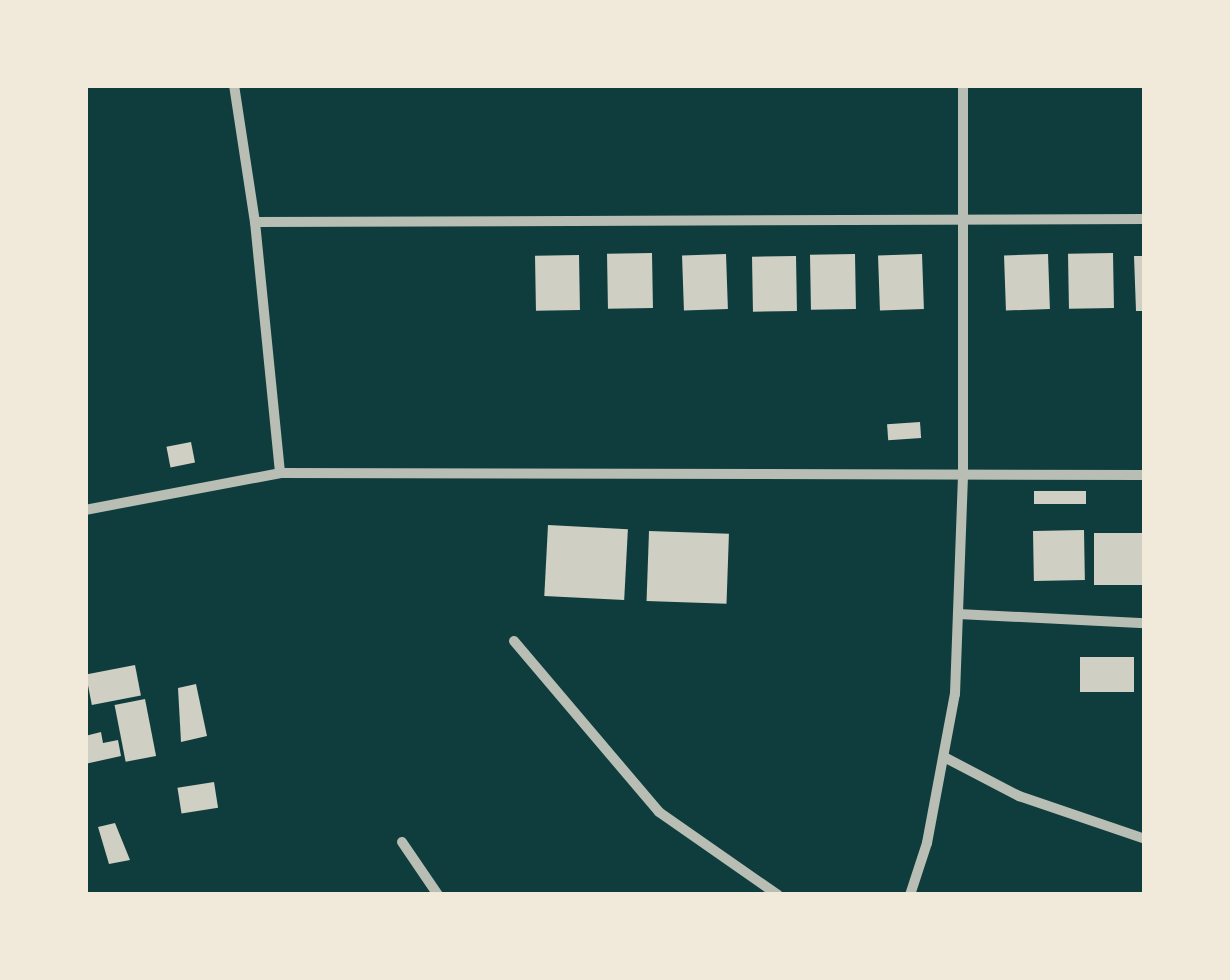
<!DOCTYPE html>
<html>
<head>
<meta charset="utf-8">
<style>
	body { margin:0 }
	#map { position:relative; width:1230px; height:980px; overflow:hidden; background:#0f3d3e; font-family:Lato,sans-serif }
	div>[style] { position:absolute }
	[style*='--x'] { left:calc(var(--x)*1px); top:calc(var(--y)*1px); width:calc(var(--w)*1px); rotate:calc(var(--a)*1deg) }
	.building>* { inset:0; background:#cfcfc3; transform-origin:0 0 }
	.minor>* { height:10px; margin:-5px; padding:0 5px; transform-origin:5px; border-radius:5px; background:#b8beb3 }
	span { translate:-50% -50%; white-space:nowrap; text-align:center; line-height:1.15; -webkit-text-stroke:8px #f1e9da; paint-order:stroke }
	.frame { position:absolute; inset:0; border:88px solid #f1e9da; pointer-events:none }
</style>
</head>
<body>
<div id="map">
	<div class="building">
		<i style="left:652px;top:253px;width:55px;height:45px;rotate:89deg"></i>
		<i style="left:1113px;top:253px;width:55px;height:45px;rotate:89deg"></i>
		<i style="left:726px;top:254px;width:55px;height:44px;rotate:88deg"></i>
		<i style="left:855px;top:254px;width:55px;height:45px;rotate:89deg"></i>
		<i style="left:922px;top:254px;width:55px;height:44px;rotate:88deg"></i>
		<i style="left:1048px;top:254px;width:55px;height:44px;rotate:88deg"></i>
		<i style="left:579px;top:255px;width:55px;height:44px;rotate:89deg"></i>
		<i style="left:796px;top:256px;width:55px;height:44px;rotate:89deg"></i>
		<i style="clip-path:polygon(1134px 256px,1145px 256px,1145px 311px,1136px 311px)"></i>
		<i style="left:920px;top:422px;width:16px;height:33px;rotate:86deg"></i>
		<i style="left:191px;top:442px;width:21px;height:25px;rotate:79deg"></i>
		<i style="left:1086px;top:491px;width:13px;height:52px;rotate:90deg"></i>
		<i style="left:548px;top:525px;width:80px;height:71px;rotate:3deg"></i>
		<i style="left:1084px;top:530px;width:50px;height:51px;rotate:89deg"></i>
		<i style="left:649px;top:531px;width:80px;height:70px;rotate:2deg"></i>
		<i style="left:1145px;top:533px;width:52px;height:51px;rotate:90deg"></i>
		<i style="left:1134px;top:657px;width:35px;height:54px;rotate:90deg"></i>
		<i style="left:135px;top:665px;width:31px;height:50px;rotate:79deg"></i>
		<i style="clip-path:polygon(196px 684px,207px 736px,181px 742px,178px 688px)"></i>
		<i style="left:145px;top:699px;width:58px;height:31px;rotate:79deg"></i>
		<i style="clip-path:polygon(101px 732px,103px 743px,118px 740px,121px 756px,85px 764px,85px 736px)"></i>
		<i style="left:214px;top:782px;width:26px;height:37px;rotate:81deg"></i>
		<i style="clip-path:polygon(115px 823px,130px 860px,109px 864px,98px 827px)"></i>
	</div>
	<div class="minor">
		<i style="--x:234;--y:85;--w:139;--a:81.3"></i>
		<i style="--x:255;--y:222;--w:252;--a:84.3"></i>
		<i style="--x:255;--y:222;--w:890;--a:-0.19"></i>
		<i style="--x:85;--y:510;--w:198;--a:-10.7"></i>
		<i style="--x:280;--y:473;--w:865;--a:0.13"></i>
		<i style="--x:958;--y:614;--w:187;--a:2.8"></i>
		<i style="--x:514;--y:641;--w:224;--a:49.7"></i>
		<i style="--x:659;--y:812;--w:145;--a:34.9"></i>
		<i style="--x:944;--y:757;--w:85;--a:27.5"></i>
		<i style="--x:1019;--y:796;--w:133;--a:18.8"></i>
		<i style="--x:402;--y:842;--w:64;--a:55.8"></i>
		<i style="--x:910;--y:895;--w:55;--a:-71.9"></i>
		<i style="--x:927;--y:843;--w:152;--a:-79.4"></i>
		<i style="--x:955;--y:694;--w:223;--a:-87.9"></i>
		<i style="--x:963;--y:471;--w:386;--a:-90"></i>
	</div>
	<div class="frame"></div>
</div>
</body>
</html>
